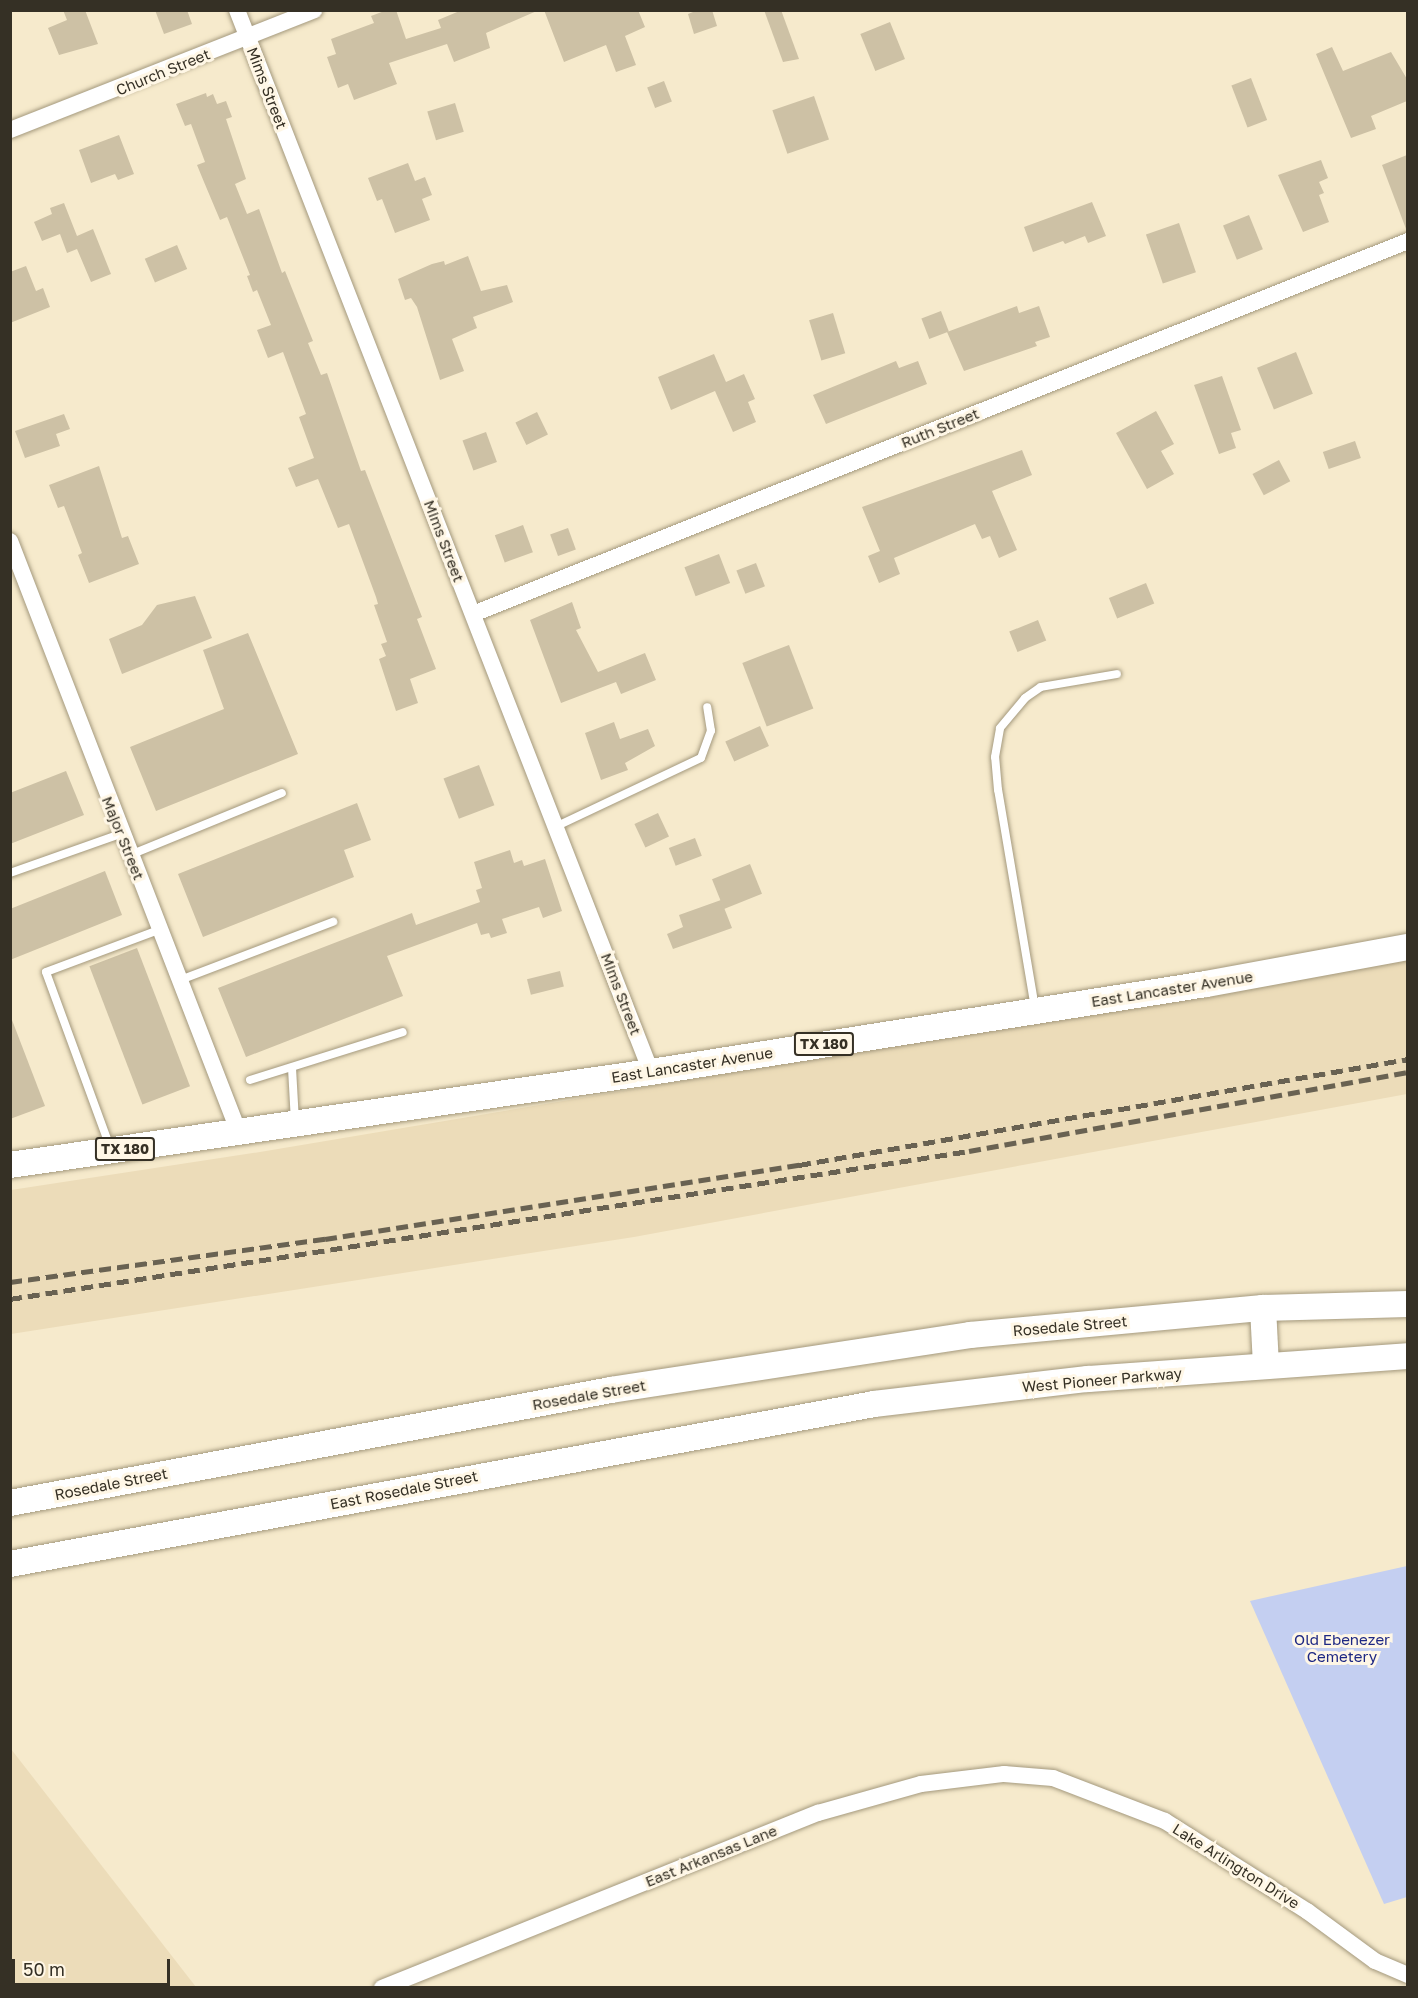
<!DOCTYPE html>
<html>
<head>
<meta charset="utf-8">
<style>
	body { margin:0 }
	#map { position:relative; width:1418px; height:1998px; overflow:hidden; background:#f6eacc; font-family:"Golos Text",sans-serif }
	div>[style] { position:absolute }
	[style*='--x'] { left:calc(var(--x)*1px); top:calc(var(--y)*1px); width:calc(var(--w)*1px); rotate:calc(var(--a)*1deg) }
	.built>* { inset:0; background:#ecdcb9 }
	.green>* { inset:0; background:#c4cff1 }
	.building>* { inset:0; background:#cdc1a5; transform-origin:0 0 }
	.roads { filter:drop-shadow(0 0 2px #a4997d) drop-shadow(0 0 2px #a4997d) }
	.service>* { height:8px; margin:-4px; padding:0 4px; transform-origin:4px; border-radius:4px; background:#fff }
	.minor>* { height:16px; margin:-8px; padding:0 8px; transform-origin:8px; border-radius:8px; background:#fff }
	.primary>* { height:26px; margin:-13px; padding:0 13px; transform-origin:13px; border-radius:13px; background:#fff }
	.rail>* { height:4.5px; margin-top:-2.25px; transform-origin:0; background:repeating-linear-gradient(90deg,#696252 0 12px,transparent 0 18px) }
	span { translate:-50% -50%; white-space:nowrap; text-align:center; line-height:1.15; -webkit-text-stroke:6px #fff7e6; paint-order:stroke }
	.shield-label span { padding:2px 4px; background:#fff7e6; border:2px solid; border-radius:4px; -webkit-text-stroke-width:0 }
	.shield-label { font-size:14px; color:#353025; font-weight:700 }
	.street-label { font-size:15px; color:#353025 }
	.park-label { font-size:15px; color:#1d2783 }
	.frame { position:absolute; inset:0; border:12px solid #353025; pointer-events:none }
	.scale { position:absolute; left:12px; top:1959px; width:158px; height:27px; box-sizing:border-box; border:3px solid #353025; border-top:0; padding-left:8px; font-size:18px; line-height:21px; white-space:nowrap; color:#353025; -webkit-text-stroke:4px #fff7e6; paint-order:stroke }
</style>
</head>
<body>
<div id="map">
	<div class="built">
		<i style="clip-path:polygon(1407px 959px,1407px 1094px,634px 1237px,11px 1334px,11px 1190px,260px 1152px)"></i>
		<i style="clip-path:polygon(10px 1749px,11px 1749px,196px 1987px,11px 1987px)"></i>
	</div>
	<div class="green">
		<i style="clip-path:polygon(1407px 1566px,1407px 1897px,1384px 1904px,1250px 1601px)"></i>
	</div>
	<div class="building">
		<i style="clip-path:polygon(63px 10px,85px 10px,98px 44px,59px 55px,48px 28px,67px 20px)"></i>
		<i style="clip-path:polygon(155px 10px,187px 10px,192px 24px,164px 34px)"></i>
		<i style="clip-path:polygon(387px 10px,396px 10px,406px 39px,441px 28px,438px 20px,462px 10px,539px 10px,486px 33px,490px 48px,454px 62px,447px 44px,389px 63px,397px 84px,354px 100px,348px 84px,338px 88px,327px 57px,336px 54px,331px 39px,374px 23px,371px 16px)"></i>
		<i style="clip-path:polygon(544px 10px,638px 10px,645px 27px,625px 36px,636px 65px,616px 72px,606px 45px,564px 62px)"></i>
		<i style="clip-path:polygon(698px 10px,712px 10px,717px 26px,694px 34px,688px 14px)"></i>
		<i style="clip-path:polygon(764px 10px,781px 10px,799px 59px,783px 62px)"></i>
		<i style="left:890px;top:22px;width:40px;height:32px;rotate:68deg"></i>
		<i style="clip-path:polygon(1332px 47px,1343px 71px,1391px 52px,1407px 79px,1407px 101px,1371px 116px,1376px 129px,1351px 138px,1316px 54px)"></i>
		<i style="left:1251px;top:78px;width:45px;height:21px;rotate:69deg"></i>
		<i style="left:664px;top:81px;width:22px;height:18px;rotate:69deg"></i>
		<i style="clip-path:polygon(206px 93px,207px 97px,213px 94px,217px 104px,226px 101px,232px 117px,226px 119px,246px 179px,235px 184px,247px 214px,259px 209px,282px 273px,285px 271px,313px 341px,308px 343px,321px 375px,327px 373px,361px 471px,365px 470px,422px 617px,417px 619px,436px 669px,410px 679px,418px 703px,396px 711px,379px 659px,386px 656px,381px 644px,387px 642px,374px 605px,378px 604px,376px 597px,349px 524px,338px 528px,318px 479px,296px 487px,288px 468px,314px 458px,299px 417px,306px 414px,283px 352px,268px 358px,257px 330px,271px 325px,257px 290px,253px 292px,247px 276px,250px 275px,227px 217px,220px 220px,204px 182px,197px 165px,205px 162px,191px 124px,185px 126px,176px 104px)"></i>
		<i style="left:814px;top:96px;width:46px;height:44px;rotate:71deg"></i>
		<i style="left:455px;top:103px;width:30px;height:29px;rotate:73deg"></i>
		<i style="clip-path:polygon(119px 135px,134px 174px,118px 180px,115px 174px,91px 183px,79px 150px)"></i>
		<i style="clip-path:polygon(1407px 155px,1407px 229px,1406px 229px,1382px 165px)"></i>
		<i style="clip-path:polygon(1321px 160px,1328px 178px,1319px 182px,1324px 193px,1319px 195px,1329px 222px,1303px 232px,1278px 175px)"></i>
		<i style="clip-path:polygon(408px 163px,415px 181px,425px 177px,432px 195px,422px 199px,430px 220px,395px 233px,382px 199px,377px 201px,368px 178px)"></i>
		<i style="clip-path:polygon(1092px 202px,1106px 236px,1088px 243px,1085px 236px,1065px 244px,1063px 241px,1033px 252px,1024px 227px)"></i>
		<i style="clip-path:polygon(64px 203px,77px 236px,93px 229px,111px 274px,91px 282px,77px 249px,67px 253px,60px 234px,42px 241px,34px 222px,52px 214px,50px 208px)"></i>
		<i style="left:1249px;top:215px;width:37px;height:28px;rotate:68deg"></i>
		<i style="left:1179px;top:223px;width:52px;height:35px;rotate:71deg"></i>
		<i style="left:177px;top:245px;width:26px;height:35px;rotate:67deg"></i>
		<i style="clip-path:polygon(468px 256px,481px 291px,507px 285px,513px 302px,473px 317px,477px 328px,452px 339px,464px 371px,440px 380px,417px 307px,411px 298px,405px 300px,398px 279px,432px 264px,444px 261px,445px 265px)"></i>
		<i style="clip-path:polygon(26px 266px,36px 291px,43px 288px,50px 307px,10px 323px,10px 272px)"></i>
		<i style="clip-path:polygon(1017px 306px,1019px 313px,1039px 306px,1050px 337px,1035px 342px,1037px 346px,964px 371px,947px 332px)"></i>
		<i style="left:941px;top:311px;width:22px;height:21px;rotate:69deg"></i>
		<i style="left:833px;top:313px;width:42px;height:25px;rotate:73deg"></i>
		<i style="left:1296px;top:352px;width:45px;height:42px;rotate:68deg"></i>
		<i style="clip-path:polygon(714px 354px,726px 382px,744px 374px,755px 399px,748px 402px,756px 422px,733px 432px,715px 391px,671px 410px,658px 377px)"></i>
		<i style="clip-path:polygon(896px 361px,899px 368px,918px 361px,927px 384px,826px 424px,813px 395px)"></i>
		<i style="clip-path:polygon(1222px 376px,1241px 430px,1231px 433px,1236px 448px,1219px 454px,1194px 385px)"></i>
		<i style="clip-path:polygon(1156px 411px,1174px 444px,1161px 451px,1174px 474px,1147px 489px,1116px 433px)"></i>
		<i style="left:537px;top:412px;width:25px;height:24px;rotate:64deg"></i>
		<i style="clip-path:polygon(64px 414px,70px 429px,56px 434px,60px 446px,25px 458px,15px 431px)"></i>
		<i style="left:486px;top:432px;width:32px;height:25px;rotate:70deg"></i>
		<i style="left:1355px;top:441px;width:18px;height:34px;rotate:71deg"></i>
		<i style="clip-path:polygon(1022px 450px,1032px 475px,992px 491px,1017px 550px,999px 558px,990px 536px,982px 539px,975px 524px,894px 558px,900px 574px,879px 583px,868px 556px,880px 551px,862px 507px)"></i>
		<i style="left:1279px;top:460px;width:24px;height:30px;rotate:62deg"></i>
		<i style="clip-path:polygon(99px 466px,122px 538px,128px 536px,139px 564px,89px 583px,78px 555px,82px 553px,64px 506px,58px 508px,49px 485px)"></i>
		<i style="left:523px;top:525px;width:29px;height:30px;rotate:70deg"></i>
		<i style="left:568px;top:528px;width:23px;height:19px;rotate:70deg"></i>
		<i style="left:719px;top:554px;width:31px;height:37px;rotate:69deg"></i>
		<i style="left:756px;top:563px;width:25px;height:21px;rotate:69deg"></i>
		<i style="left:1146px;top:583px;width:22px;height:40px;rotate:68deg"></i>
		<i style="clip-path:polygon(195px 596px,212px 638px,122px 674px,109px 639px,142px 625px,157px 605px)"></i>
		<i style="clip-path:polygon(572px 602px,581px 628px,576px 630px,598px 672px,645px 653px,656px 680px,621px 694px,616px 682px,561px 703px,530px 620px)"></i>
		<i style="left:1038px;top:620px;width:22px;height:31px;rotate:68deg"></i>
		<i style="clip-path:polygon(248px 633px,298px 754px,156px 811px,130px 747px,224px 709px,203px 650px)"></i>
		<i style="left:789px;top:645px;width:68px;height:50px;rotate:69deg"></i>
		<i style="clip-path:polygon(614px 722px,620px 739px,648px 729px,655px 746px,625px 763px,628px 770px,601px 780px,585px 733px)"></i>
		<i style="left:760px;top:726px;width:22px;height:38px;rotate:66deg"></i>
		<i style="left:479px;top:765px;width:43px;height:38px;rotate:69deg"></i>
		<i style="clip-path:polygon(66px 771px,84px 815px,10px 844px,10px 793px)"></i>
		<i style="clip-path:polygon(357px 803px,371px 840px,344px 850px,354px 877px,203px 937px,178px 874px)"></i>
		<i style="left:658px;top:813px;width:26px;height:26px;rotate:65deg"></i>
		<i style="left:695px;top:838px;width:19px;height:28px;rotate:69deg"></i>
		<i style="clip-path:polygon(510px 850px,514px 863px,522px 860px,524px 866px,545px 859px,562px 911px,543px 918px,539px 907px,502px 919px,507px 933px,491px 938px,489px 933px,481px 935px,477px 923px,387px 956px,403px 996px,246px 1057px,218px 988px,412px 913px,416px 925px,480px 902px,476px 890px,482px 888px,474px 862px)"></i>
		<i style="left:750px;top:864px;width:32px;height:41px;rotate:68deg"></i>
		<i style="clip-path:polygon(105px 871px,122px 915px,10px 960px,10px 909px)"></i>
		<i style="clip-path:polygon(721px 900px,732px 928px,673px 949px,667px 934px,683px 927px,679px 915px)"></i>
		<i style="left:137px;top:948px;width:148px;height:51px;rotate:69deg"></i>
		<i style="left:560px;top:971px;width:16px;height:34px;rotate:76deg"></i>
		<i style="clip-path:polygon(12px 1020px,45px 1106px,10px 1119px,10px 1021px)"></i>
	</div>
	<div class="roads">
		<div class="service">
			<i style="--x:555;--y:827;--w:161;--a:-25.3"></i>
			<i style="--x:701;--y:758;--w:29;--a:-70"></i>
			<i style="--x:711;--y:731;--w:24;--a:-99"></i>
			<i style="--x:130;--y:855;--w:164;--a:-22.2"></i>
			<i style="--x:10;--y:873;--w:117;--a:-19.5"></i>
			<i style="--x:180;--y:980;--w:164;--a:-20.8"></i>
			<i style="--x:1035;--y:1008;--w:221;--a:-99.6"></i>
			<i style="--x:998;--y:790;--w:33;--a:-95"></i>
			<i style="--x:995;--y:757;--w:29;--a:-80"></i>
			<i style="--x:1000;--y:728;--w:39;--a:-50"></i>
			<i style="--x:1025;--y:698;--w:19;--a:-35"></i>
			<i style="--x:1041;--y:687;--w:77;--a:-9.7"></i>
			<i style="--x:292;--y:1068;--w:53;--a:86.8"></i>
			<i style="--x:250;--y:1080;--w:160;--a:-17.4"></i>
			<i style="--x:110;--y:1147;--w:186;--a:-110.1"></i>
			<i style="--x:46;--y:972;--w:123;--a:-20.5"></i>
		</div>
		<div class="minor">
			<i style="--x:237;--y:10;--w:1140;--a:68.7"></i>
			<i style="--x:10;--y:130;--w:327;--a:-21.5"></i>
			<i style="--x:10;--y:541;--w:635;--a:68.85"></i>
			<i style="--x:473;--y:614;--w:1007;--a:-21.75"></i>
			<i style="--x:382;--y:1988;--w:470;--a:-21.9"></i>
			<i style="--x:818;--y:1813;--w:107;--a:-15.7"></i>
			<i style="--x:921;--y:1784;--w:84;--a:-6.9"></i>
			<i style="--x:1004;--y:1774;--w:49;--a:4.7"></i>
			<i style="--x:1053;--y:1778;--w:120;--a:21"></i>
			<i style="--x:1165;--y:1821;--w:168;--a:32.4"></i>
			<i style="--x:1307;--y:1911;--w:84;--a:36.3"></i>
			<i style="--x:1375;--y:1961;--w:36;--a:23"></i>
		</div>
		<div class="primary">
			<i style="--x:10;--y:1165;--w:648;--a:-8.26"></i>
			<i style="--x:651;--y:1072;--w:562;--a:-9.01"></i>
			<i style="--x:1206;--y:984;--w:205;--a:-10.4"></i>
			<i style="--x:1263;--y:1308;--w:58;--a:87"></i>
			<i style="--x:10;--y:1503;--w:612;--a:-10.65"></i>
			<i style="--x:611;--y:1390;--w:363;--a:-8.7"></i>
			<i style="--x:970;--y:1335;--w:294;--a:-5.3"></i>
			<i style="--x:1263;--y:1308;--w:145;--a:-1.6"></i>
			<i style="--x:10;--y:1564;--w:879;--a:-10.49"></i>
			<i style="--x:874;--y:1404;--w:215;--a:-6.7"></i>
			<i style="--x:1088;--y:1379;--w:321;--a:-4.1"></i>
		</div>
	</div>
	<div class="rail">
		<i style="--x:10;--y:1282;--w:318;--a:-7.8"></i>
		<i style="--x:325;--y:1239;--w:480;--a:-8.9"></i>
		<i style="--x:799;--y:1165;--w:618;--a:-9.87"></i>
		<i style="--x:10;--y:1299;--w:970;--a:-8.77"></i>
		<i style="--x:969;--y:1151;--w:446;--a:-10.2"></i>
	</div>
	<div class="shield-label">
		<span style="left:824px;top:1044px">TX 180</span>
		<span style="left:125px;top:1149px">TX 180</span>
	</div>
	<div class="street-label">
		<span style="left:163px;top:72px;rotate:-22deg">Church Street</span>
		<span style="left:267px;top:88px;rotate:69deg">Mims Street</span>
		<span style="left:940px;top:428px;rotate:-22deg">Ruth Street</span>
		<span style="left:444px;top:541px;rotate:69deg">Mims Street</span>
		<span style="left:123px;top:838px;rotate:68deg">Major Street</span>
		<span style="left:1172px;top:989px;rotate:-9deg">East Lancaster Avenue</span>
		<span style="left:621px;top:994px;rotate:69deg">Mims Street</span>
		<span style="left:692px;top:1065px;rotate:-9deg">East Lancaster Avenue</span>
		<span style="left:1070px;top:1326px;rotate:-5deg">Rosedale Street</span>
		<span style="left:1102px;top:1380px;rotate:-5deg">West Pioneer Parkway</span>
		<span style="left:589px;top:1395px;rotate:-10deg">Rosedale Street</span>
		<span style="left:111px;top:1484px;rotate:-11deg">Rosedale Street</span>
		<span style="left:404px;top:1490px;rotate:-11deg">East Rosedale Street</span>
		<span style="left:711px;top:1856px;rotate:-22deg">East Arkansas Lane</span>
		<span style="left:1236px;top:1866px;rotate:32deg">Lake Arlington Drive</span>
	</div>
	<div class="park-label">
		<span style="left:1342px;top:1648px">Old Ebenezer<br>Cemetery</span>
	</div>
	<div class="frame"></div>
	<div class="scale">50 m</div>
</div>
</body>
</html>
